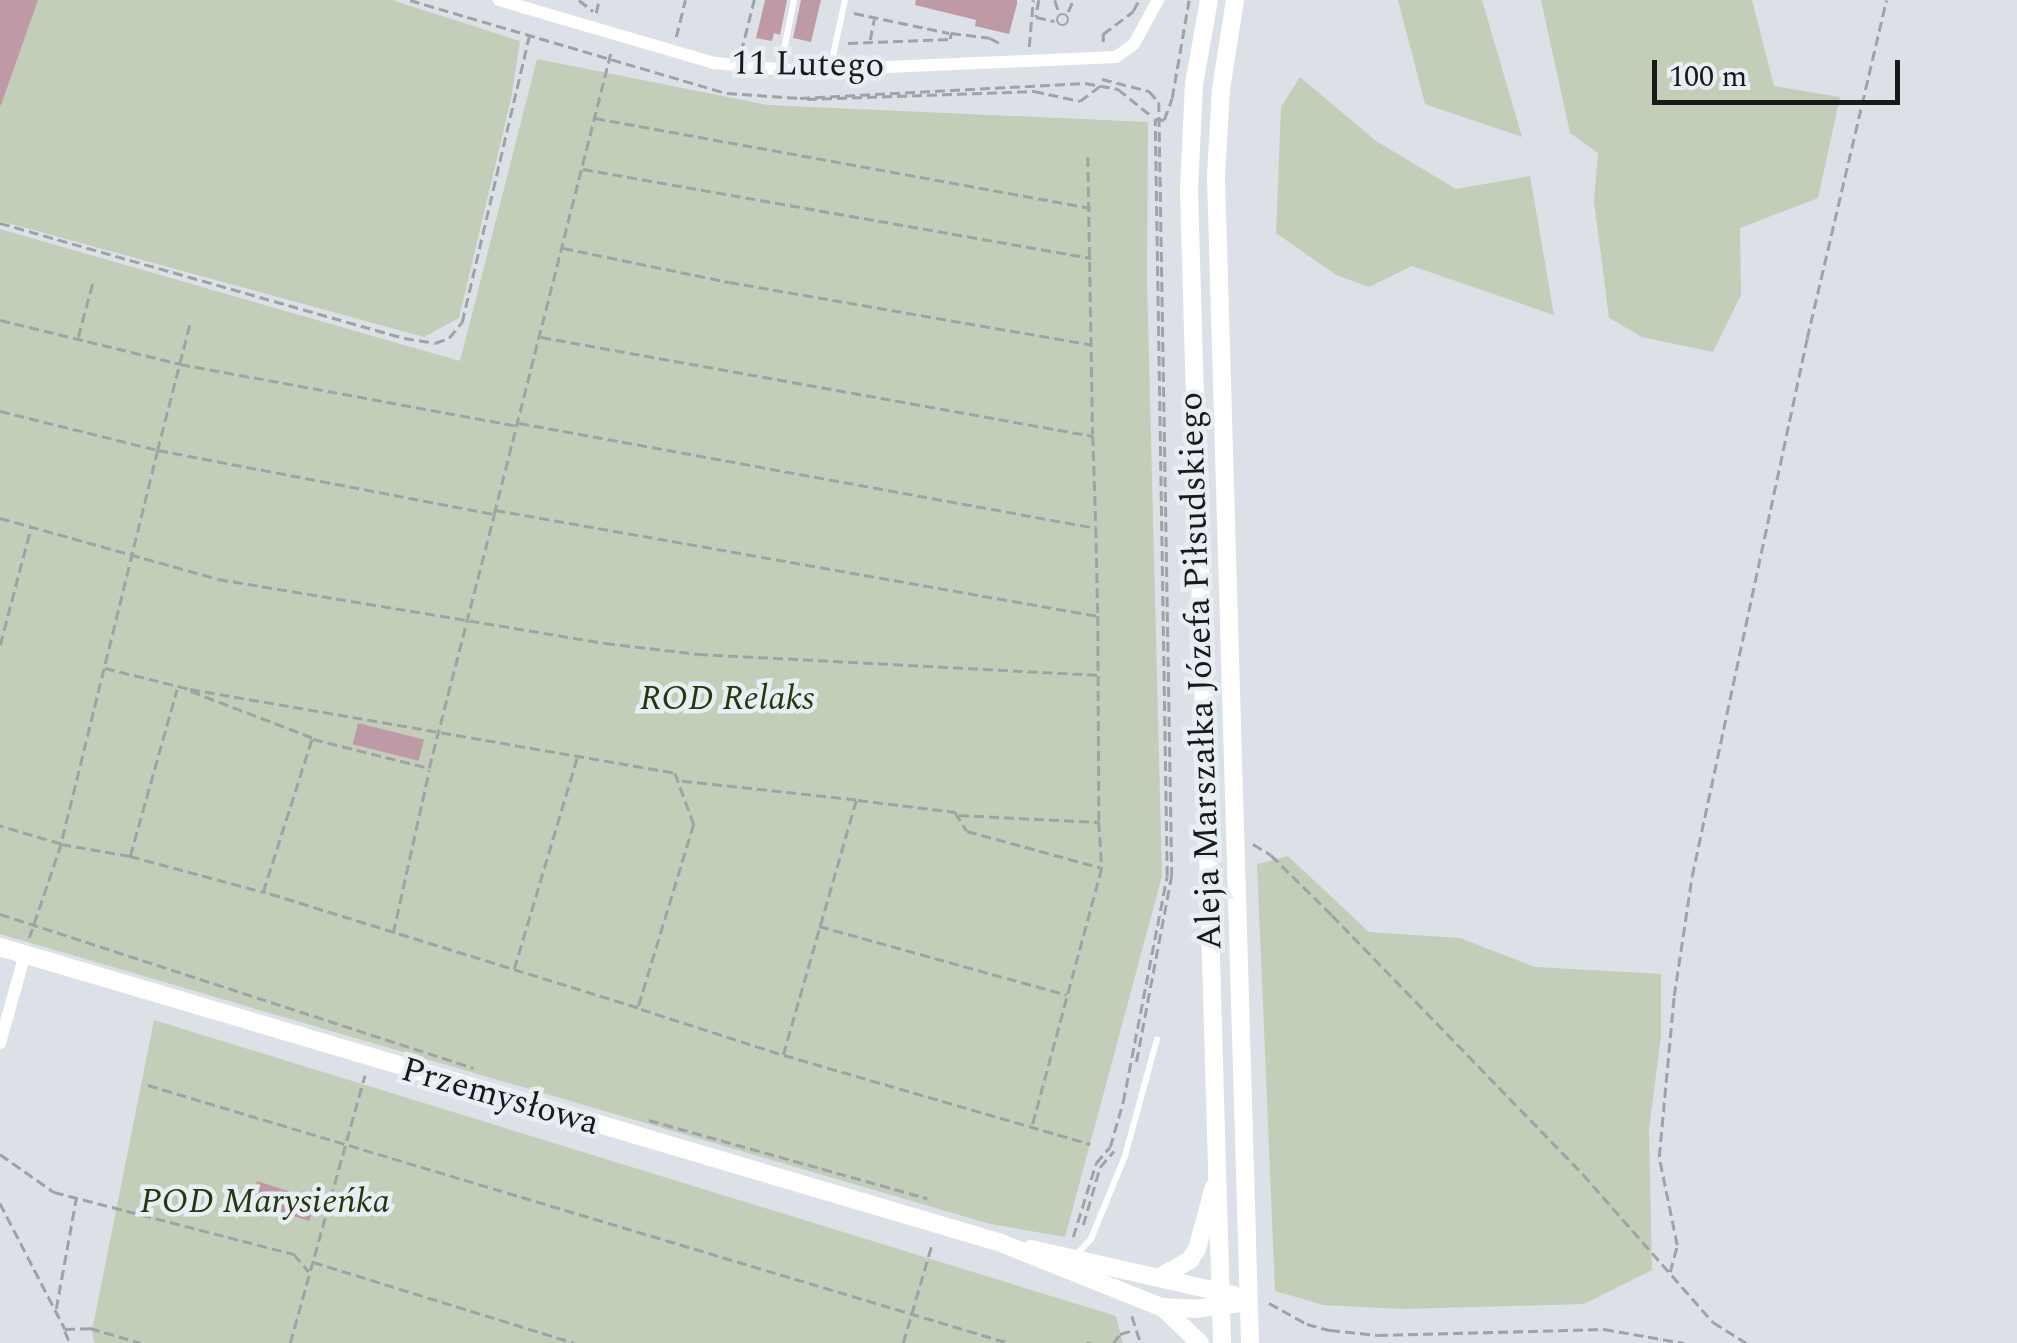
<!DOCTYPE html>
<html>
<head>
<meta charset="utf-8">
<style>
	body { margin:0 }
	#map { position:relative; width:2017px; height:1343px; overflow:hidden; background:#dce1e7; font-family:Spectral,serif }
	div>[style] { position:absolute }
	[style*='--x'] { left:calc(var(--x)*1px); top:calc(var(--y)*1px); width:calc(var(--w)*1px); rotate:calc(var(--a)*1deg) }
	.green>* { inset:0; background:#c2ceb8 }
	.building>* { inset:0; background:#be9aa6; transform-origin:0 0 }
	.path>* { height:2.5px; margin-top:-1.25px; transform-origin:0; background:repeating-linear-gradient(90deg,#9fa3a7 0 10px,transparent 0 15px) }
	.path>.ring { margin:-1.25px; padding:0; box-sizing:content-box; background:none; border:2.5px solid #9fa3a7; border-radius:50% }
	.service>* { height:6px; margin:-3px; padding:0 3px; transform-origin:3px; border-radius:3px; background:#fff }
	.minor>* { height:12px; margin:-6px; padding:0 6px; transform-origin:6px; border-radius:6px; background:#fff }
	.tertiary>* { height:18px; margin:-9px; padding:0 9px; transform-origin:9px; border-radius:9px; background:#fff }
	.secondary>* { height:18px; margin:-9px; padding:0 9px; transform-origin:9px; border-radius:9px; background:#fff }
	span { translate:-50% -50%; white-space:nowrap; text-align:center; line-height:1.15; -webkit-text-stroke:9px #e9eef4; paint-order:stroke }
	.street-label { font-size:35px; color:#17191b }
	.park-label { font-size:35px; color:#243909; font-style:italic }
	.scale { position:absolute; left:1652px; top:60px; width:248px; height:45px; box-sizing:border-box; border:5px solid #17191b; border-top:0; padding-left:12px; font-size:30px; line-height:35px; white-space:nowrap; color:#17191b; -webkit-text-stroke:8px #e9eef4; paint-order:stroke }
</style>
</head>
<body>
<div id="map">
	<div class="green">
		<i style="clip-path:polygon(0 0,392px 0,520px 41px,511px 99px,459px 318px,424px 337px,0 221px)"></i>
		<i style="clip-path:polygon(1398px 0,1482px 0,1522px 137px,1425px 104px)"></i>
		<i style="clip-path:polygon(1541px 0,1752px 0,1774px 86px,1840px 97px,1818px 198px,1740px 228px,1741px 295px,1713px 352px,1642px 337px,1609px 318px,1594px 201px,1598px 153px,1570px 133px)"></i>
		<i style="clip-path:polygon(537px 59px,768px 105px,1148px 122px,1147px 280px,1162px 876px,1065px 1237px,990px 1224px,0 934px,0 229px,460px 361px)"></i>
		<i style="clip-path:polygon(1300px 77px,1376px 141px,1456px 189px,1530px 176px,1554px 315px,1412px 266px,1369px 287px,1336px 275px,1276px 233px,1281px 107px)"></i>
		<i style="clip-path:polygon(1288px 856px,1369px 932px,1460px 938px,1535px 967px,1661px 974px,1661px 1036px,1649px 1129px,1652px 1270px,1584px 1304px,1402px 1309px,1323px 1305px,1275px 1291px,1257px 864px)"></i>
		<i style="clip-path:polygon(154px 1020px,1116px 1316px,1123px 1343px,94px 1343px,92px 1331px)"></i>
	</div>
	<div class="building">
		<i style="clip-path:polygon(0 0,38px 0,1px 105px,0 105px)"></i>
		<i style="clip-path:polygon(765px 0,787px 0,780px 35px,774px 33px,772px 41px,756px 38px)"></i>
		<i style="clip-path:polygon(801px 0,821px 0,811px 42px,793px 38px)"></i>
		<i style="clip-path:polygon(916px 0,1017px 0,1017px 4px,1009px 34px,975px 26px,976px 20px,915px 5px)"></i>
		<i style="left:358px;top:723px;width:68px;height:22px;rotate:14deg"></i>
		<i style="left:257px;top:1181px;width:62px;height:22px;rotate:18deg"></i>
	</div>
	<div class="path">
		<i style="--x:410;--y:0;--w:330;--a:16.4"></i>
		<i style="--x:727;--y:93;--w:73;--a:3.9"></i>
		<i style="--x:800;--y:98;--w:285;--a:-3"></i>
		<i style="--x:1085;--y:83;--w:34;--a:10"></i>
		<i style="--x:1118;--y:89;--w:45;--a:38.7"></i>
		<i style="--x:579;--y:0;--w:18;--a:38"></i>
		<i style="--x:1039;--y:0;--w:17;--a:100"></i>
		<i style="--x:1036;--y:17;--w:19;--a:12"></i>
		<i style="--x:1055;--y:0;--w:14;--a:73"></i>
		<i style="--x:1068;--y:12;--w:13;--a:-67"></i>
		<i style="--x:596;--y:13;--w:13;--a:-77"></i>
		<i style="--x:854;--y:13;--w:97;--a:11.9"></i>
		<i class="ring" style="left:1057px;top:14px;width:9.5px;height:9.5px"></i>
		<i style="--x:676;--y:37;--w:38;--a:-76"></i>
		<i style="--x:870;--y:40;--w:21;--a:-79"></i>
		<i style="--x:1103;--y:42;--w:8;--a:-90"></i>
		<i style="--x:1103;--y:34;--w:38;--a:-37"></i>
		<i style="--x:1133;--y:11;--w:13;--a:-61"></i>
		<i style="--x:848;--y:43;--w:102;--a:-2.2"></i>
		<i style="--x:950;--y:39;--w:6;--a:-81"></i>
		<i style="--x:951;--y:33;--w:39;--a:7"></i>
		<i style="--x:990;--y:38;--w:15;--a:28"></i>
		<i style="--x:1029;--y:47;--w:47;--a:-85.1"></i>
		<i style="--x:741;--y:52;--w:54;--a:-76"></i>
		<i style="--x:1102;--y:79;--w:49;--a:14.3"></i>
		<i style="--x:1149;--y:91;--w:15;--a:48"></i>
		<i style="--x:1159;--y:102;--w:773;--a:89.04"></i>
		<i style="--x:1172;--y:875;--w:194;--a:100.7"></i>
		<i style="--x:807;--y:99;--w:227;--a:-2"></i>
		<i style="--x:1034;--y:91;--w:47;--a:12.3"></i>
		<i style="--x:1080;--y:101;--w:25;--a:-37"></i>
		<i style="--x:595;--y:118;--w:504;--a:10.28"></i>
		<i style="--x:1088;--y:157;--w:277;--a:89"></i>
		<i style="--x:583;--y:169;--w:516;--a:9.94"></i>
		<i style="--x:0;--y:223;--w:420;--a:15.9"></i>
		<i style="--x:404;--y:338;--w:31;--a:9"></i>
		<i style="--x:435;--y:343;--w:15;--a:-20"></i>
		<i style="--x:449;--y:338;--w:21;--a:-51"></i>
		<i style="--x:462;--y:322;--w:294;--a:-76.8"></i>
		<i style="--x:563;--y:248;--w:169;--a:11.6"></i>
		<i style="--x:729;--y:282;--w:368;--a:9.8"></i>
		<i style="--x:0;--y:320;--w:185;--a:13.7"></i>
		<i style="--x:180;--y:364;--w:343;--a:10.4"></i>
		<i style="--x:190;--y:325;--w:129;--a:104.4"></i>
		<i style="--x:158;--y:450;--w:342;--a:10.8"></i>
		<i style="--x:494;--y:514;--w:479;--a:-75.8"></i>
		<i style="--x:78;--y:337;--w:58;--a:-75"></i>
		<i style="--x:541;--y:337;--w:561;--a:10.17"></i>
		<i style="--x:1093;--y:436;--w:91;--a:88.1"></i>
		<i style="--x:0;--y:411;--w:163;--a:13.9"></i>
		<i style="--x:158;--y:450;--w:406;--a:103.8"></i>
		<i style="--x:61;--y:844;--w:64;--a:-163.6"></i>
		<i style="--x:519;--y:423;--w:586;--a:10.31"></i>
		<i style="--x:1096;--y:528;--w:85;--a:88.7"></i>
		<i style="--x:495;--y:510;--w:612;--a:9.97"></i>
		<i style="--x:1098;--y:616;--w:206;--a:89.7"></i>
		<i style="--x:0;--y:518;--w:226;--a:15.6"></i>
		<i style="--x:218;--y:579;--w:392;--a:9.4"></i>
		<i style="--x:605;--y:643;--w:94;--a:6.7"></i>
		<i style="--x:698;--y:654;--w:403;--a:3"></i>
		<i style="--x:0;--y:645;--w:122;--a:-75.3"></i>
		<i style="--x:105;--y:668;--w:88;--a:13.9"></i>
		<i style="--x:190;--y:689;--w:492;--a:9.8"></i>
		<i style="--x:675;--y:773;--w:54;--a:69.6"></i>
		<i style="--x:694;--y:824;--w:192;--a:106.9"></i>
		<i style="--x:638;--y:1008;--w:393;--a:-162.8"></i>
		<i style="--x:313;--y:739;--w:120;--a:14"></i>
		<i style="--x:429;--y:768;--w:262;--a:-75.6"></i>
		<i style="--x:858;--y:800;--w:98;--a:7.1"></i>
		<i style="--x:955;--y:812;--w:22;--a:58"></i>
		<i style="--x:967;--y:831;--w:140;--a:15.3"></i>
		<i style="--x:1102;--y:868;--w:268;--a:105.1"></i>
		<i style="--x:959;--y:815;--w:140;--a:2.9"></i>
		<i style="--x:1099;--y:822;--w:46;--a:86.3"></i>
		<i style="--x:1253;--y:844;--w:21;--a:31"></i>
		<i style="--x:1271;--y:855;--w:86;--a:44.5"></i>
		<i style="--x:1332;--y:915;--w:361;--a:45.9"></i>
		<i style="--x:1583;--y:1174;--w:197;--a:48.7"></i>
		<i style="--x:1713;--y:1322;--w:40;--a:32"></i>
		<i style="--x:130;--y:856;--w:173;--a:-74.3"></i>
		<i style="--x:0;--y:914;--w:498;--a:18"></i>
		<i style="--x:819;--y:926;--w:257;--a:15.5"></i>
		<i style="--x:393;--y:933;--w:167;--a:-77.5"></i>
		<i style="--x:29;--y:938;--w:99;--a:-71.2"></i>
		<i style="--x:61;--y:844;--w:70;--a:9.9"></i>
		<i style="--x:130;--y:856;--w:138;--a:15.1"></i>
		<i style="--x:263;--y:892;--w:162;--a:-72.3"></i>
		<i style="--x:312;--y:738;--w:134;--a:-159"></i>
		<i style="--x:514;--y:969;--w:221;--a:-73.4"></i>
		<i style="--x:641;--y:1009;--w:149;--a:17.9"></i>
		<i style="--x:783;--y:1055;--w:265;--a:-74"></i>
		<i style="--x:856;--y:800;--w:177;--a:-173.8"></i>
		<i style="--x:784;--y:1055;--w:319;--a:16.2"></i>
		<i style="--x:148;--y:1085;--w:899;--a:16.68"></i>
		<i style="--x:649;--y:1120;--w:289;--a:15.7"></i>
		<i style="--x:0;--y:1154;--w:66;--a:35.1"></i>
		<i style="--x:54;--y:1192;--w:248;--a:14.5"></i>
		<i style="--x:294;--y:1254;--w:23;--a:50"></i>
		<i style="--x:0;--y:1203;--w:142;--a:62.7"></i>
		<i style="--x:65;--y:1329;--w:25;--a:-2"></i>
		<i style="--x:90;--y:1328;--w:53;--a:16.4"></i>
		<i style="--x:1083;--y:1225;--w:60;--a:-73.7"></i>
		<i style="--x:1100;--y:1167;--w:21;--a:-49"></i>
		<i style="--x:1073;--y:1237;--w:77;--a:-72.7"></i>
		<i style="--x:1096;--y:1163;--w:21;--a:-49"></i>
		<i style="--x:1110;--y:1147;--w:47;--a:-73.9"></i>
		<i style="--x:1123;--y:1102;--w:230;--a:-79"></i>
		<i style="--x:1167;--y:876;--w:757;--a:-90.91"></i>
		<i style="--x:1155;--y:119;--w:9;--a:6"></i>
		<i style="--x:1164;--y:120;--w:23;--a:-70"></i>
		<i style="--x:1172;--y:98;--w:99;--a:-80.2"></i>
		<i style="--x:313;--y:1262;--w:273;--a:17.2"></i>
		<i style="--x:1670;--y:1272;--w:28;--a:-75"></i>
		<i style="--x:1677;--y:1245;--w:90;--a:-101.6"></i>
		<i style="--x:1659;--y:1157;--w:162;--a:-84.7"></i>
		<i style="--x:1674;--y:996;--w:121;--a:-81.5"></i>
		<i style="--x:1692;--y:876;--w:550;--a:-77.93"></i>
		<i style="--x:1807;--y:338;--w:347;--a:-76.8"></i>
		<i style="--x:1269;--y:1303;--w:43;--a:28.9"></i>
		<i style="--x:1307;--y:1324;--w:24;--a:15"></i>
		<i style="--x:1330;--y:1330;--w:48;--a:5.9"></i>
		<i style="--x:1378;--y:1335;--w:226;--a:-1.5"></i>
		<i style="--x:1604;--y:1329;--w:81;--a:9.9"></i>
		<i style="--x:56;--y:1309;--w:112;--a:-79.7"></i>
		<i style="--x:1132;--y:1316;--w:28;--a:72"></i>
		<i style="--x:65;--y:1331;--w:13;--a:67"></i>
		<i style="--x:290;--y:1343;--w:278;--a:-74.4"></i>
		<i style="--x:903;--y:1343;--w:103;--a:-73.7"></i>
		<i style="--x:1086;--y:1343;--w:5;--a:0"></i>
		<i style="--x:1113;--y:1343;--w:11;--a:-52"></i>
		<i style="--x:1120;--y:1334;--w:14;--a:-17"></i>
	</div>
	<div class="service">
		<i style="--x:780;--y:69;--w:70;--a:-78.5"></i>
		<i style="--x:830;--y:69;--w:71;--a:-77.7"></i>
		<i style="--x:1076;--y:1255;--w:22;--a:-47"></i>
		<i style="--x:1091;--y:1239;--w:90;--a:-67.7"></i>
		<i style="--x:1125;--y:1156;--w:121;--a:-74.7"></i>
	</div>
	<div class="minor">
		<i style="--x:499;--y:0;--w:225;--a:16.3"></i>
		<i style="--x:715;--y:63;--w:81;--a:5.6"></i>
		<i style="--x:796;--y:71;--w:320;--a:-2.5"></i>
		<i style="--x:1116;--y:57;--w:22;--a:-36"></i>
		<i style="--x:1134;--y:44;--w:50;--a:-61.4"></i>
		<i style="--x:0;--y:1043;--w:92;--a:-74.3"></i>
	</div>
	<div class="tertiary">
		<i style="--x:0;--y:947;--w:1044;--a:16.47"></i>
		<i style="--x:1001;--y:1243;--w:172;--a:21.8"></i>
		<i style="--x:1161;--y:1307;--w:35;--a:3"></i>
		<i style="--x:1196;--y:1309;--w:52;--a:-7.7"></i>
		<i style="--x:1031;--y:1249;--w:208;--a:12.8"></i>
		<i style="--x:1163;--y:1275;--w:31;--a:-29"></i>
		<i style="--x:1190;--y:1260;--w:13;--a:-58"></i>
		<i style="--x:1197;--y:1249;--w:64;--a:-74.7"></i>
		<i style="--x:1162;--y:1307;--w:52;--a:43.5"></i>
	</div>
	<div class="secondary">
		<i style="--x:1209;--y:0;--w:85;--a:100.1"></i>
		<i style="--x:1194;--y:84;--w:106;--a:92.7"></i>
		<i style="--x:1189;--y:190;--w:1153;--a:88.36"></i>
		<i style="--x:1235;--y:0;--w:90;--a:98.9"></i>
		<i style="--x:1221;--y:89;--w:88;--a:93.3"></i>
		<i style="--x:1216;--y:177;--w:1166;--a:88.33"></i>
	</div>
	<div class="street-label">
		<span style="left:808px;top:65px;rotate:1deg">11 Lutego</span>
		<span style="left:1201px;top:671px;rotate:-92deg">Aleja Marszałka Józefa Piłsudskiego</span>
		<span style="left:500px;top:1097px;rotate:16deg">Przemysłowa</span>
	</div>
	<div class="park-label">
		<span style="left:727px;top:699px">ROD Relaks</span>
		<span style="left:265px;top:1202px">POD Marysieńka</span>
	</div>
	<div class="scale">100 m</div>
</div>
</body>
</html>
